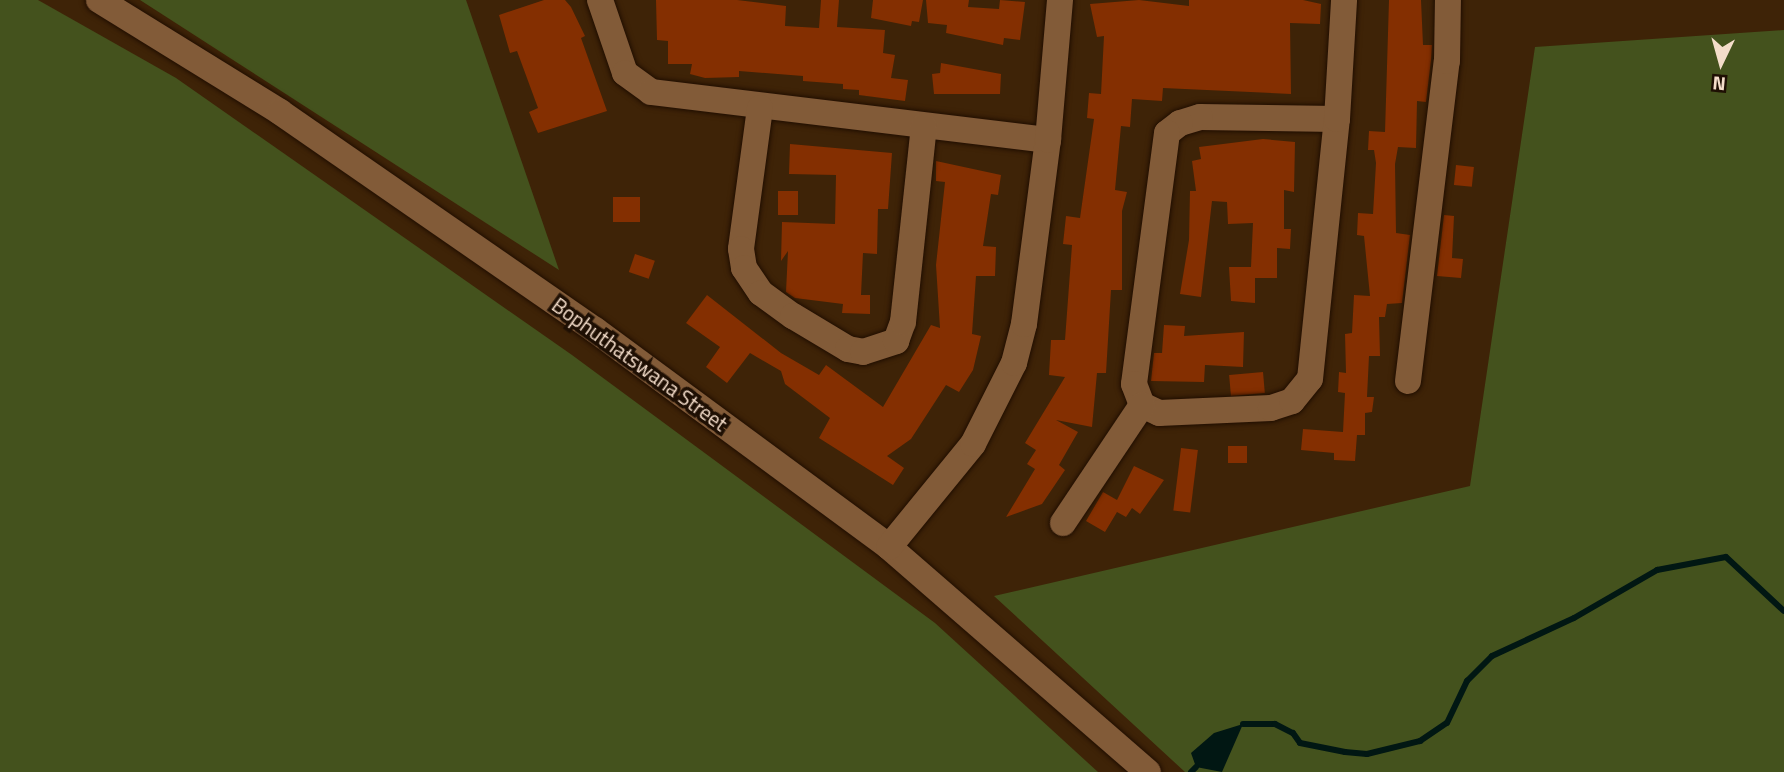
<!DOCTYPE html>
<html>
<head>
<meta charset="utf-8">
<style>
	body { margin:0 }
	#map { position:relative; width:1784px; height:772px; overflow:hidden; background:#3e2307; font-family:"Titillium Web",sans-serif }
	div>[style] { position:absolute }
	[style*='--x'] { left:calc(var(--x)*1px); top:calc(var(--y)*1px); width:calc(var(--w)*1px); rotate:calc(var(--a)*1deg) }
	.green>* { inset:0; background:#44521d }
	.water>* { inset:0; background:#011713 }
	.stream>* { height:6px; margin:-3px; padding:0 3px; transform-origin:3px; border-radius:3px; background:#011713 }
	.building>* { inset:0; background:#842f01; transform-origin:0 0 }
	.roads { filter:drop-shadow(0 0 2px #200e00) drop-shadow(0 0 2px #200e00) }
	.minor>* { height:26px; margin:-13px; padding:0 13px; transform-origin:13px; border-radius:13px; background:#825b38 }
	span { translate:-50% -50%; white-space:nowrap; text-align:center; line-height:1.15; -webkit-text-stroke:7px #1e0f03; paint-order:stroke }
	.street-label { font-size:21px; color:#f4ddca }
	.north { position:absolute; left:1686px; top:28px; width:70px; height:70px; -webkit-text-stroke:5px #1e0f03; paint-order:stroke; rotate:185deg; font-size:19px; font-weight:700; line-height:28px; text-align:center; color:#f4ddca }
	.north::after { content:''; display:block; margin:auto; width:24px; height:32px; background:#f4ddca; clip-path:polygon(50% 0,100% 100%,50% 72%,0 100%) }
</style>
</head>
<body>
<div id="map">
	<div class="green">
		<i style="clip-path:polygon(0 0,38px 0,176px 78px,572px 355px,935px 623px,1098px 772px,0 772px)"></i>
		<i style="clip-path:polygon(140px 0,466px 0,559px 270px)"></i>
		<i style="clip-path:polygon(1784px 30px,1784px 772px,1185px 772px,994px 596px,1470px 486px,1535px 47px)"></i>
	</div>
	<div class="water">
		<i style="clip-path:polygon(1243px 724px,1222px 772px,1196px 767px,1191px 753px,1214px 733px)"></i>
	</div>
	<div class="stream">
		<i style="--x:1243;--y:724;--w:32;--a:0"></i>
		<i style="--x:1275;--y:724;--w:20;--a:27"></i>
		<i style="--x:1293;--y:733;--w:12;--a:55"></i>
		<i style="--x:1300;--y:743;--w:46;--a:11.3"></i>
		<i style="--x:1345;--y:752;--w:22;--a:5"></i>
		<i style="--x:1367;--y:754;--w:55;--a:-13.8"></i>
		<i style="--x:1420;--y:741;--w:32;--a:-34"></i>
		<i style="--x:1447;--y:723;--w:47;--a:-64.5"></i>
		<i style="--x:1467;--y:681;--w:35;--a:-45"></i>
		<i style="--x:1492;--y:656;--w:90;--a:-24.9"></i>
		<i style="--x:1574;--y:618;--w:96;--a:-30"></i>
		<i style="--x:1657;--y:570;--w:70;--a:-10.7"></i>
		<i style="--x:1726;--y:557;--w:79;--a:43"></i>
		<i style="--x:1191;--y:772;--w:7;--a:-45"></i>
	</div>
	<div class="building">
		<i style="clip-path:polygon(544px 0,565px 0,571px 7px,585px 36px,581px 38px,607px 111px,538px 133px,529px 112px,538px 108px,517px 51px,510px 53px,499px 15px)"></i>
		<i style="clip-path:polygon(656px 0,737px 0,786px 6px,785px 26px,819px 28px,821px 0,839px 0,837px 27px,885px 30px,883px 53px,895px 55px,891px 78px,908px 80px,905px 101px,859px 95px,859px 90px,843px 89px,843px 84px,803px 81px,803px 76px,739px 71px,739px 77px,705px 78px,690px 74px,692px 64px,668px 64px,668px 41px,657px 40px)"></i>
		<i style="clip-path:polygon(873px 0,923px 0,919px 22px,912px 21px,911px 26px,871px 18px)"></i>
		<i style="clip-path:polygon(926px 0,969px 0,968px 7px,999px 9px,1000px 0,1025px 2px,1020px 40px,1004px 38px,1003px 45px,946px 33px,947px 25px,928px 23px)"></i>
		<i style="clip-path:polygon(1139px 0,1189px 6px,1189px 0,1303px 0,1321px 4px,1320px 24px,1290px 23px,1291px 94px,1163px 88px,1162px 101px,1132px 99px,1130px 127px,1121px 126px,1115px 190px,1127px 192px,1122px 211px,1122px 290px,1111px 290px,1106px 373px,1097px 373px,1092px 427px,1056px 420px,1078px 432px,1059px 465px,1065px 470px,1042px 504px,1006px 517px,1035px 469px,1027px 464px,1036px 450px,1025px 443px,1065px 377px,1049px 375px,1051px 340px,1065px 340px,1072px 245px,1063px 244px,1066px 216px,1080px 218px,1094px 119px,1087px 118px,1089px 93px,1101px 94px,1104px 36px,1097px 37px,1090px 4px)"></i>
		<i style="clip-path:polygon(1389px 0,1421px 0,1423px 45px,1432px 45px,1431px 60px,1426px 102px,1417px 101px,1416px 148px,1398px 147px,1395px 164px,1396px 233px,1410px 235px,1402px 303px,1387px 304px,1385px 317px,1379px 317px,1380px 356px,1369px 356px,1367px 397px,1374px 397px,1372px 412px,1365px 413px,1365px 435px,1357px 435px,1355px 461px,1334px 460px,1334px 453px,1301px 450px,1303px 429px,1343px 432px,1345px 393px,1338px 392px,1339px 372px,1346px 373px,1345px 334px,1352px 333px,1354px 295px,1370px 296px,1364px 236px,1357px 235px,1358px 213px,1373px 214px,1376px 163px,1374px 150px,1368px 150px,1369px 131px,1385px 132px)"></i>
		<i style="clip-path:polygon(941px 63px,1001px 74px,1000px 94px,934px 94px,932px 74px,940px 73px)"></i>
		<i style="clip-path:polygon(1263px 139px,1295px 142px,1294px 192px,1284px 190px,1284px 229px,1291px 229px,1290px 249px,1277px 248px,1277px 278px,1255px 278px,1255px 303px,1231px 301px,1229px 267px,1251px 267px,1253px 223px,1228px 224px,1227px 202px,1212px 201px,1201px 297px,1180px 294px,1189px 240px,1190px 191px,1196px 191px,1192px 161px,1201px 159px,1199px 147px)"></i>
		<i style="clip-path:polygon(790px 144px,892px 153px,888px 209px,878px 209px,877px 254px,863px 253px,861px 295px,870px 295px,870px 314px,842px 313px,843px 304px,795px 298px,786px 292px,788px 251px,781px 261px,782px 222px,835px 224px,836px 175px,789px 174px)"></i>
		<i style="clip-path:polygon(936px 161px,1001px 175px,998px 195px,991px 194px,983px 246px,996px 247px,995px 276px,976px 276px,972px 334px,981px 336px,973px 370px,959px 392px,946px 385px,911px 439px,887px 456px,904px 468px,893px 485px,819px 438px,830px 418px,785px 384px,781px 371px,750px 353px,727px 383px,706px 367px,720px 347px,686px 323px,707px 295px,781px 353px,819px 375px,826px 365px,883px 407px,931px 325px,940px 328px,936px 265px,945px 182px,936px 181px)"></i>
		<i style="left:1456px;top:165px;width:18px;height:20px;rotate:6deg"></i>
		<i style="left:778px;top:191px;width:20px;height:24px"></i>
		<i style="left:613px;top:197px;width:27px;height:25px"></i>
		<i style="clip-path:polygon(1444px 215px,1454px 216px,1452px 258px,1463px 259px,1461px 278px,1437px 276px)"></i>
		<i style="left:635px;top:254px;width:21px;height:19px;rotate:19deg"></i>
		<i style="clip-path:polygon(1164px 325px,1185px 326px,1184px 336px,1244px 332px,1243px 367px,1205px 365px,1204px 382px,1151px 381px,1154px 353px,1162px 353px)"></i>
		<i style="left:1263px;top:372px;width:21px;height:34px;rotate:85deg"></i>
		<i style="left:1228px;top:446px;width:19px;height:17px"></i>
		<i style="left:1181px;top:448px;width:17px;height:63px;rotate:7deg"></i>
		<i style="clip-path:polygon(1134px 466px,1164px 480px,1140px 514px,1132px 508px,1126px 517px,1117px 512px,1105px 532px,1086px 521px,1103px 492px,1117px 500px)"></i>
	</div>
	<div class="roads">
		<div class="minor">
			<i style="--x:99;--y:0;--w:213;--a:31.7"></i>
			<i style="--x:280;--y:112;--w:383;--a:34.7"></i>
			<i style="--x:595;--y:330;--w:365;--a:36.4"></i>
			<i style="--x:889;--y:547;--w:343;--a:41"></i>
			<i style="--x:600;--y:0;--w:77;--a:71.1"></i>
			<i style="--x:625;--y:73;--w:32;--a:36"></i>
			<i style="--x:651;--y:92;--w:400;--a:6.9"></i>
			<i style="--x:760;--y:108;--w:142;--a:97.7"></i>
			<i style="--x:741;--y:249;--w:19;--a:81"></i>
			<i style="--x:744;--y:268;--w:30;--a:56"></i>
			<i style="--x:761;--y:293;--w:39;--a:36"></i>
			<i style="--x:793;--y:316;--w:64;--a:31"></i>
			<i style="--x:848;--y:349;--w:15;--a:11"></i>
			<i style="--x:863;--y:352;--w:35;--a:-18"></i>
			<i style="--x:896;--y:341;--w:20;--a:-70"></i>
			<i style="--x:903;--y:322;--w:197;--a:-83.9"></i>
			<i style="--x:1337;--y:119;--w:137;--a:-179.2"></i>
			<i style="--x:1200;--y:117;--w:21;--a:163"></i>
			<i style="--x:1180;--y:123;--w:16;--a:142"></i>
			<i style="--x:1167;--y:133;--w:253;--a:97.5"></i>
			<i style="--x:1134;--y:384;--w:22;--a:69"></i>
			<i style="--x:1142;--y:405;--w:19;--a:25"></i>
			<i style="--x:1159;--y:413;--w:112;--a:-2.6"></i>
			<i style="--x:1271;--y:408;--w:22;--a:-18"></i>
			<i style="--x:1292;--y:401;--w:28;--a:-51"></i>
			<i style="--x:1310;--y:379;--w:261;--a:-84.1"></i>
			<i style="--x:1337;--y:119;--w:119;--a:-86.6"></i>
			<i style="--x:1408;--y:381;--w:322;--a:-83.1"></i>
			<i style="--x:1447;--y:61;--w:61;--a:-89.1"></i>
			<i style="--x:1063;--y:523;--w:142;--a:-56.2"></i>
			<i style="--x:889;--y:547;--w:133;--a:-50.8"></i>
			<i style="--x:973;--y:444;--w:91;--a:-63.2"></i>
			<i style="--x:1014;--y:363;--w:40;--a:-75.6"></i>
			<i style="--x:1024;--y:324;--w:186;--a:-82.6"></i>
			<i style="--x:1048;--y:140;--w:141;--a:-85.1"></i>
		</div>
	</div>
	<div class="street-label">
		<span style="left:640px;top:364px;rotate:36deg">Bophuthatswana Street</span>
	</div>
	<div class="north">N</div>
</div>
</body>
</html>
